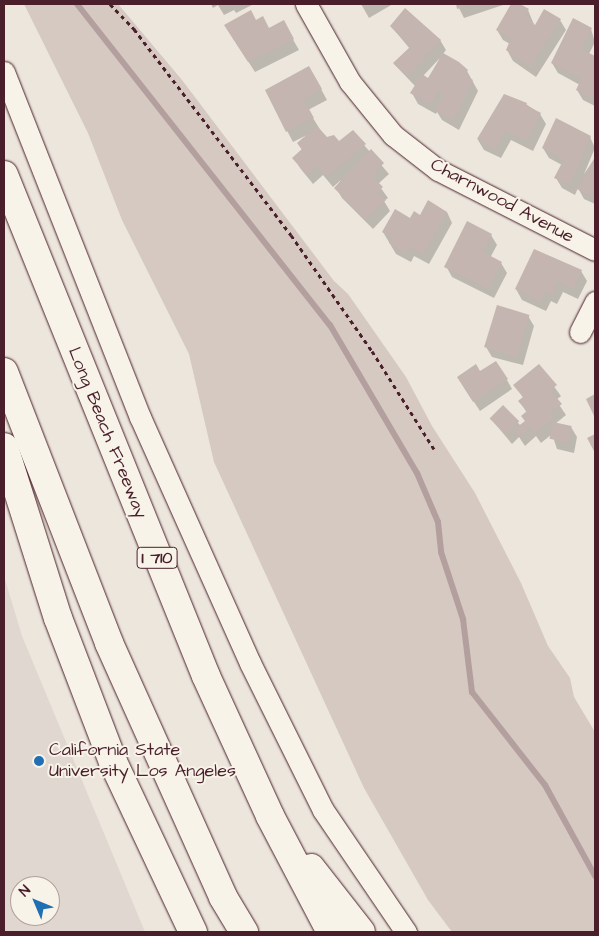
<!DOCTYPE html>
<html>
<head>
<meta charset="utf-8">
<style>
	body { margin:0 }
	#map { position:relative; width:599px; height:936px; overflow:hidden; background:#ece6dd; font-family:"Architects Daughter",sans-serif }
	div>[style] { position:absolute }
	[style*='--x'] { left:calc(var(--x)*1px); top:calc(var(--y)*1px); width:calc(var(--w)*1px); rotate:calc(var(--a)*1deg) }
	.built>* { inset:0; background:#e0d7d0 }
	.green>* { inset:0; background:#d5c9c2 }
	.shadow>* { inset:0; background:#0003 }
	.stream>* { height:6px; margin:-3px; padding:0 3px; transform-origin:3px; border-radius:3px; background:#b39f9d }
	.building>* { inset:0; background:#c4b5b0; transform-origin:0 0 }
	.path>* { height:3px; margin-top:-1.5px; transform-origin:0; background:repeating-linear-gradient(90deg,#4a1f2b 0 4px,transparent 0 8px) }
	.roads { filter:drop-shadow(0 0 1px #4a1f2b) drop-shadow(0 0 1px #4a1f2b) }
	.minor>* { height:21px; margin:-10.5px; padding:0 10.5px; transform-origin:10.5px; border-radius:10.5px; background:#f7f3e8 }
	.highway>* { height:28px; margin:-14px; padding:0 14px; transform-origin:14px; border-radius:14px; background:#f7f3e8 }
	.dots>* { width:14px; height:14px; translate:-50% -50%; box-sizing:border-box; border:2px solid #f7f3e8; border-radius:50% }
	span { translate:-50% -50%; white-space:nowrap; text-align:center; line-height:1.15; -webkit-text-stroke:4px #f7f3e8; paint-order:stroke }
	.shield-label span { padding:1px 4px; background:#f7f3e8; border:1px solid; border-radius:4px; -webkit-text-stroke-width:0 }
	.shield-label { font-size:16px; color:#4a1f2b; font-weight:700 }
	.street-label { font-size:18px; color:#4a1f2b }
	.poi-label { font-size:18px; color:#4a1f2b }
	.left { translate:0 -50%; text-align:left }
	.frame { position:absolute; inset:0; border:5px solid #4a1f2b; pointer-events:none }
	.north { position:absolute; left:10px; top:876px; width:50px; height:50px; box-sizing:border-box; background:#f7f3e8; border:1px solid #b29e9c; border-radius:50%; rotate:315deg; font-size:14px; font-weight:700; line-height:20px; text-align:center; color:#4a1f2b }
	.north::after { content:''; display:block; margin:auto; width:18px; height:22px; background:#1f6fb2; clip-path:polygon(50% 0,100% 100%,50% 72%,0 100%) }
</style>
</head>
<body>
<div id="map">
	<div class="built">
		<i style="clip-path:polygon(evenodd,4px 576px,22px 636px,145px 932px,4px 932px,4px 576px,20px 886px,50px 886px,50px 916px,20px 916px,20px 886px)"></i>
	</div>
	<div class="green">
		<i style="clip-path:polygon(24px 4px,118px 4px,182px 80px,334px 281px,348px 294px,406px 377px,432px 426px,475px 493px,521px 583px,548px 646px,570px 678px,574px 697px,595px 732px,595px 932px,452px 932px,428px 900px,364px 788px,214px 462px,189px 354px,122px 220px,88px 133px)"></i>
	</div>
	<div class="shadow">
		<i style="clip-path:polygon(211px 4px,254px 4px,236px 13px,234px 10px,224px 15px,218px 5px,213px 8px)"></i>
		<i style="clip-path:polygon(361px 4px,393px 4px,369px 18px)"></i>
		<i style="clip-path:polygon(457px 4px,502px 4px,503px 5px,464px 18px)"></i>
		<i style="clip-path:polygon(512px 4px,528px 10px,535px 27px,560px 20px,566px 30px,536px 77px,513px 61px,507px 50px,510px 44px,503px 40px,497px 30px)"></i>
		<i style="clip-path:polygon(256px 21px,269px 30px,283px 22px,299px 50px,255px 72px,231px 35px)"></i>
		<i style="clip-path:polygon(evenodd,391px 26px,440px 40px,446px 50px,443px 54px,467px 71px,478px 91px,459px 130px,442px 120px,437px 112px,436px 114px,418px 104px,412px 93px,416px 87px,394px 64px,410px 49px,391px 26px,440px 58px,429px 79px,423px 76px,440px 58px)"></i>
		<i style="clip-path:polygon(591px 29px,595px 42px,589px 54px,595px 58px,595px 106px,583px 100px,577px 90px,580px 85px,558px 73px,552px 63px)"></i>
		<i style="clip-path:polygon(309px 67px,327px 100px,308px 110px,326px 139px,364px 145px,389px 174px,378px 184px,388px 198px,384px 201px,390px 211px,373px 229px,342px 198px,336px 188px,341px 180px,333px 187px,323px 175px,313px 184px,300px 168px,294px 158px,302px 150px,298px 144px,307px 135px,293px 142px,266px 91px)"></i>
		<i style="clip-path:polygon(526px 104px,540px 114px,546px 124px,533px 151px,511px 140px,501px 158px,484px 150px,478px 140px)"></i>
		<i style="clip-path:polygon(590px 137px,595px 148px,584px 174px,595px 158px,595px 204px,584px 199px,578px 188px,575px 195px,562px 188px,556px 178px,562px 165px,549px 158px,543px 148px)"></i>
		<i style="clip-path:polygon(447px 212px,452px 223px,429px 264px,414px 256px,411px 262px,396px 254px,383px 232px,420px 216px)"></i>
		<i style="clip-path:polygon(491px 235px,497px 245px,490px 258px,501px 263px,507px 273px,494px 298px,452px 277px,446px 266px)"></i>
		<i style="clip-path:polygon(581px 271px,587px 281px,578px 299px,563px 292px,557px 304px,551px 301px,546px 311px,522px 300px,516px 289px)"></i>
		<i style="clip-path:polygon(528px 316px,534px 326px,523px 365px,492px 357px,486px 347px)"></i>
		<i style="clip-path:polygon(539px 366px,561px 396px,556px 400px,566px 415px,555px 424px,571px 427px,577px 437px,574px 453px,557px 449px,552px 434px,541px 443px,536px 436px,525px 446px,519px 437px,512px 444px,491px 419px,503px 407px,521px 426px,526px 422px,527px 413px,520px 402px,524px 399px,515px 385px)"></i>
		<i style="clip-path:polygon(480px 372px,507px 380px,512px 389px,480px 411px,464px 387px)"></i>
	</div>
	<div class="stream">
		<i style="--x:77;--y:4;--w:409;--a:51.8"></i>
		<i style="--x:330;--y:325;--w:172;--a:59.6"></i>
		<i style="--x:417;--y:473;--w:53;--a:66.8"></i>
		<i style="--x:438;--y:522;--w:30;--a:84"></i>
		<i style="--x:441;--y:552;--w:71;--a:71.8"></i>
		<i style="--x:463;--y:619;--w:74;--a:83"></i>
		<i style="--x:472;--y:692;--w:118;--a:51.9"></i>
		<i style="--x:545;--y:785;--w:104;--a:61.2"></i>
	</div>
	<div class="building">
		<i style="clip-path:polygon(456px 4px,474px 4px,457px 9px)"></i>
		<i style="clip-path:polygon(511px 4px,520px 4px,529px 9px,525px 15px,535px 25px,544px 9px,561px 19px,530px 67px,506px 50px,511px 38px,496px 30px)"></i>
		<i style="clip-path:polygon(405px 8px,441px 40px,408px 77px,393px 63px,410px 47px,390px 26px)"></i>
		<i style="clip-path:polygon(251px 10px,256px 20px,263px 16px,269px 28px,284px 20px,294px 39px,248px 62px,224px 25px)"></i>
		<i style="clip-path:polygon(573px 18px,592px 28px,581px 49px,595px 56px,595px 100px,576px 90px,581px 79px,551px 63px)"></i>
		<i style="clip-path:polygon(443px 53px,459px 62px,468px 70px,465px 75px,473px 80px,453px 121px,435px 110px,444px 95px,438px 91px,430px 105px,410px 93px,422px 74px,428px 78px)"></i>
		<i style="clip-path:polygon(309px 66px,322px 89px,304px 100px,314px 118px,286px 132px,265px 90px)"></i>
		<i style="clip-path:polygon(504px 94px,527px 103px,526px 105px,541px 113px,527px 141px,505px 130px,496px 149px,477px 139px)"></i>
		<i style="clip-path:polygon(556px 118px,591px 136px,570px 185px,554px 178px,564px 159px,542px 148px)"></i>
		<i style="clip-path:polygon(317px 126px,327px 137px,334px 135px,339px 141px,353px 130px,366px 144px,327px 177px,317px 166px,307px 175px,292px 158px,302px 149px,297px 143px)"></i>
		<i style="clip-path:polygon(371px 149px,384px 163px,372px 176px,383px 187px,377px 192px,386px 200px,366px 220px,334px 188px)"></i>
		<i style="clip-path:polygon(595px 157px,595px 198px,577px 189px)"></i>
		<i style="clip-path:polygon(428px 200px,447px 212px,423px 255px,408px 247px,405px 253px,389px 243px,392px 238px,382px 232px,395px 209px,410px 218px,414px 211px,420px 215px)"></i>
		<i style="clip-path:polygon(467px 221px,492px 234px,483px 252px,502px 262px,488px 289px,444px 267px)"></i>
		<i style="clip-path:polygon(534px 249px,582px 270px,573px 289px,558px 282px,552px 295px,545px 292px,540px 302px,515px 289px)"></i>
		<i style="left:497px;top:305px;width:34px;height:44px;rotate:17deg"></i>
		<i style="clip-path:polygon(496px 361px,508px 379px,473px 402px,457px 377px,476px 364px,480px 371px)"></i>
		<i style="clip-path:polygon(539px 364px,557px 385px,550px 390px,562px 404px,550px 413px,554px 418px,535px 434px,530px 427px,519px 436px,513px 430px,525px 421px,521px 416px,527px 411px,518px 401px,523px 397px,513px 385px)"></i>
		<i style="clip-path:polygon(595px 394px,595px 418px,586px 399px)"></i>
		<i style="left:503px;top:405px;width:23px;height:19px;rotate:45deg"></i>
		<i style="left:553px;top:422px;width:19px;height:17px;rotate:12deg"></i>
		<i style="clip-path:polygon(595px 434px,595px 453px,587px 438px)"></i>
	</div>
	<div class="path">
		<i style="--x:110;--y:4;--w:35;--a:46"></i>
		<i style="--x:134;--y:29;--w:259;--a:52.7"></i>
		<i style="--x:291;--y:235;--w:141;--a:55.1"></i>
		<i style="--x:372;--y:351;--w:116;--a:57.7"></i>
	</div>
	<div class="roads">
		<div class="minor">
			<i style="--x:306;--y:4;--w:90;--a:60.6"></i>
			<i style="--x:350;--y:82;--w:68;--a:50.9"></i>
			<i style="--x:393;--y:135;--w:57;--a:37.9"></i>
			<i style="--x:438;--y:170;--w:176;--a:27"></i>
			<i style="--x:4;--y:72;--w:371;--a:68.5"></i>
			<i style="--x:140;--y:417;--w:269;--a:65.9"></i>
			<i style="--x:250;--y:663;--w:164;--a:63.6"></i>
			<i style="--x:323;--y:810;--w:148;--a:55.8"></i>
			<i style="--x:580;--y:332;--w:34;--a:-63"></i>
		</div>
		<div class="highway">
			<i style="--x:4;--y:175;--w:540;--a:68.04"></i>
			<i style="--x:206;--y:676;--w:154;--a:65.4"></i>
			<i style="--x:270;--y:816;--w:131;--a:62.3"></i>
			<i style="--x:4;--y:372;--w:291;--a:68.8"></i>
			<i style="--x:109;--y:643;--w:278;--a:65.8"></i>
			<i style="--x:223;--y:897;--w:41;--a:59"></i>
			<i style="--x:4;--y:447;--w:179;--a:72.5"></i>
			<i style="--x:58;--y:618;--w:154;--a:69.1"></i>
			<i style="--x:113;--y:762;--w:188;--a:64.8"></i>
			<i style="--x:311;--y:868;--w:81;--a:52"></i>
		</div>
	</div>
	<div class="dots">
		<i style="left:39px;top:761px;background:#1f6fb2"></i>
	</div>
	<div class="shield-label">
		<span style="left:157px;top:558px">I 710</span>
	</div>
	<div class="street-label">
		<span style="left:502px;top:201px;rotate:28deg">Charnwood Avenue</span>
		<span style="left:107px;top:433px;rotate:68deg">Long Beach Freeway</span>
	</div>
	<div class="poi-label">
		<span class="left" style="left:49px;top:761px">California State<br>University Los Angeles</span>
	</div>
	<div class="frame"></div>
	<div class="north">N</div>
</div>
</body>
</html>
